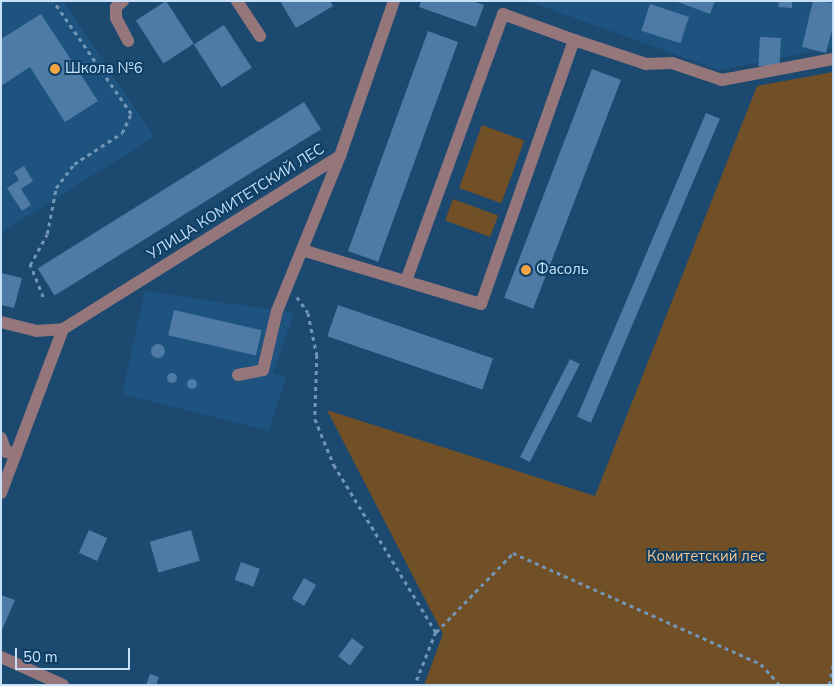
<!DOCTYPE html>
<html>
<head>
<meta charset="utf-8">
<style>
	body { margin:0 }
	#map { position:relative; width:834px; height:686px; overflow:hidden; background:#1b4970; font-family:"Nunito Sans",sans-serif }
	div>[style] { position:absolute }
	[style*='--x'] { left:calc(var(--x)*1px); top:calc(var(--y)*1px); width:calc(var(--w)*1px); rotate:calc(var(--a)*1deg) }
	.built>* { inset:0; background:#1e5380 }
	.green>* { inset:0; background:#714f27; transform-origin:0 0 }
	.building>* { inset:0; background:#4d7ba5; transform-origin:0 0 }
	.round { border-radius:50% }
	.path>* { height:2.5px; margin-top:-1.25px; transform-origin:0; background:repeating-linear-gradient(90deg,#7396b5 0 4px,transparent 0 8px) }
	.minor>* { height:12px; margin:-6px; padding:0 6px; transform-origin:6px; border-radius:6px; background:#94767b }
	.dots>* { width:14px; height:14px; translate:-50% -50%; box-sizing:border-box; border:2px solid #0e3e64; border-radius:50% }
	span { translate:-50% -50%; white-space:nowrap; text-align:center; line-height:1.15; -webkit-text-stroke:4px #0e3e64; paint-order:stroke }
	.poi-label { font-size:15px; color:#c8e0f7 }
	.left { translate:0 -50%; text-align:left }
	.street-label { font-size:15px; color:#c8e0f7 }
	.park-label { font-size:15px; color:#f5c38d }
	.frame { position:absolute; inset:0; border:2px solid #c8e0f7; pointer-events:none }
	.scale { position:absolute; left:15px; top:648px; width:115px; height:22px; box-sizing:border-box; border:2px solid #c8e0f7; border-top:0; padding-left:6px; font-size:15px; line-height:18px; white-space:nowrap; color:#c8e0f7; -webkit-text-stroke:4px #0e3e64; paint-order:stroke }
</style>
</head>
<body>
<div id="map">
	<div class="built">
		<i style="clip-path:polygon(1px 1px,63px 1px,154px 137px,1px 233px)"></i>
		<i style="clip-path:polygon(527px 1px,833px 1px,833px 48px,719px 70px)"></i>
		<i style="clip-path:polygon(145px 291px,294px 313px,273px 374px,286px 376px,269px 431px,122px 394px)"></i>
	</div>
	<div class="green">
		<i style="clip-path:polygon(833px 72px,833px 685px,424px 685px,443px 634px,327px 410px,595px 496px,757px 86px)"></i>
		<i style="left:482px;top:125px;width:45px;height:67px;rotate:20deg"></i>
		<i style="left:453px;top:199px;width:48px;height:23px;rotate:20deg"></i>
	</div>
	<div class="building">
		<i style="left:166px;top:1px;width:51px;height:36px;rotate:57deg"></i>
		<i style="clip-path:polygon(280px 1px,330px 1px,333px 6px,296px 28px)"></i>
		<i style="clip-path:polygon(421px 1px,472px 1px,484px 5px,476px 27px,419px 7px)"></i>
		<i style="clip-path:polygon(675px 1px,715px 1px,710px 14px)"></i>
		<i style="clip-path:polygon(779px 1px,792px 1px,792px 8px,778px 7px)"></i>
		<i style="clip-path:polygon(813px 1px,833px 3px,833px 26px,826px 53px,802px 47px)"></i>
		<i style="left:650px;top:4px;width:41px;height:28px;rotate:18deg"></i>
		<i style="clip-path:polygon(41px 14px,98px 101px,65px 122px,30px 67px,1px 86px,1px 39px)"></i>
		<i style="left:224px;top:25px;width:51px;height:36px;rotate:57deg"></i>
		<i style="left:428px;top:31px;width:32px;height:234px;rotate:20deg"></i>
		<i style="left:760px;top:37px;width:21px;height:29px;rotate:3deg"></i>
		<i style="left:592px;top:69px;width:31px;height:245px;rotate:21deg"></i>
		<i style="left:304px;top:102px;width:32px;height:314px;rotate:58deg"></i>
		<i style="left:706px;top:113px;width:15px;height:330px;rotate:23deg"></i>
		<i style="clip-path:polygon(24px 166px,33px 181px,21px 189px,31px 205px,22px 211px,7px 188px,19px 180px,14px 172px)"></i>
		<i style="clip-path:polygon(1px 273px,22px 278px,14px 308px,1px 305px)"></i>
		<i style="left:338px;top:305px;width:164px;height:33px;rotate:19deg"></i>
		<i style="left:174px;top:310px;width:90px;height:26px;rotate:13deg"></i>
		<i class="round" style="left:151px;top:344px;width:14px;height:14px"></i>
		<i style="left:570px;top:359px;width:11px;height:110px;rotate:27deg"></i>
		<i class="round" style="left:167px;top:373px;width:10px;height:10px"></i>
		<i class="round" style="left:187px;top:379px;width:10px;height:10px"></i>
		<i style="left:89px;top:530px;width:20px;height:25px;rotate:24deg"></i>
		<i style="left:191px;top:530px;width:32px;height:43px;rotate:74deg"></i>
		<i style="left:241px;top:562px;width:20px;height:19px;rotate:20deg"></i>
		<i style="left:304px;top:578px;width:14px;height:24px;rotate:30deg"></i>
		<i style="clip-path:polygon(1px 595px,15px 600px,1px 632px)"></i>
		<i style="left:352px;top:638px;width:15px;height:23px;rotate:37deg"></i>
		<i style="clip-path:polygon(150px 674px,159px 677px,156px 685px,146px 685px)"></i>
	</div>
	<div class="path">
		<i style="--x:43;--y:297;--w:35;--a:-112"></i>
		<i style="--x:30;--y:265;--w:35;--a:-61"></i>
		<i style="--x:47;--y:234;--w:47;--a:-78.9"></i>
		<i style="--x:56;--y:188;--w:30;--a:-53"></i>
		<i style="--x:74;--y:164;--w:57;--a:-32.9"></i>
		<i style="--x:122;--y:133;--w:21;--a:-65"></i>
		<i style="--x:131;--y:114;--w:137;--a:-124.6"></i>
		<i style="--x:297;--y:297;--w:19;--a:55"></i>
		<i style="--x:308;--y:313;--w:43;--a:77.9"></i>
		<i style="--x:317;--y:355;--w:64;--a:91.8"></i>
		<i style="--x:315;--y:419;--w:50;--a:67.6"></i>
		<i style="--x:334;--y:465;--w:196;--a:58.6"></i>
		<i style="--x:436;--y:632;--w:57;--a:111.6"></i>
		<i style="--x:436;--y:632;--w:110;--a:-45.7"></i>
		<i style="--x:513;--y:553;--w:272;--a:24.1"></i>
		<i style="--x:761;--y:664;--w:28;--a:48"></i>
		<i style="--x:829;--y:685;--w:21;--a:-79"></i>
	</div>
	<div class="minor">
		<i style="--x:123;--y:1;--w:9;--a:139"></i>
		<i style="--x:116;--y:7;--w:11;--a:90"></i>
		<i style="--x:116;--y:18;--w:26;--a:62"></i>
		<i style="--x:237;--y:1;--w:42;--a:56.7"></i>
		<i style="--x:302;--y:250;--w:187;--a:16.8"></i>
		<i style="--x:481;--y:304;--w:280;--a:-70.6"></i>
		<i style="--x:574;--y:40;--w:76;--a:18.4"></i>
		<i style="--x:646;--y:64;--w:26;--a:-2"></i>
		<i style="--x:672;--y:63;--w:53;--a:18.8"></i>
		<i style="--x:722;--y:80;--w:113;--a:-10.7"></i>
		<i style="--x:406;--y:281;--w:284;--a:-70"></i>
		<i style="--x:503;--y:14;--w:76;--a:20.1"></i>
		<i style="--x:1;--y:322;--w:36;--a:14"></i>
		<i style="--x:36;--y:331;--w:27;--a:-4"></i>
		<i style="--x:63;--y:329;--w:327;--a:-32"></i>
		<i style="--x:340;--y:156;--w:164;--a:-70.8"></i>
		<i style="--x:238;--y:375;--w:25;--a:-11"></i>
		<i style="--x:263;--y:370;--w:61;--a:-76.7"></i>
		<i style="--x:277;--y:311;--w:167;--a:-67.9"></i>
		<i style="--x:1;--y:438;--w:15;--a:70"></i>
		<i style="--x:6;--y:452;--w:10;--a:6"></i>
		<i style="--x:1;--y:493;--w:175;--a:-69.3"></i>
		<i style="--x:1;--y:657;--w:68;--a:24.3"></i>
	</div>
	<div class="dots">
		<i style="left:55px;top:69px;background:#f4a443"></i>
		<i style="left:526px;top:270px;background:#f4a443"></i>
	</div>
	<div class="poi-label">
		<span class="left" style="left:65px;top:69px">Школа №6</span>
		<span class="left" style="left:536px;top:270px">Фасоль</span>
	</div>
	<div class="street-label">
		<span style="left:236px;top:202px;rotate:-32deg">УЛИЦА КОМИТЕТСКИЙ ЛЕС</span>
	</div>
	<div class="park-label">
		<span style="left:706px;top:557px">Комитетский лес</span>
	</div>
	<div class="frame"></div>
	<div class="scale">50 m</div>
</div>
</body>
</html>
